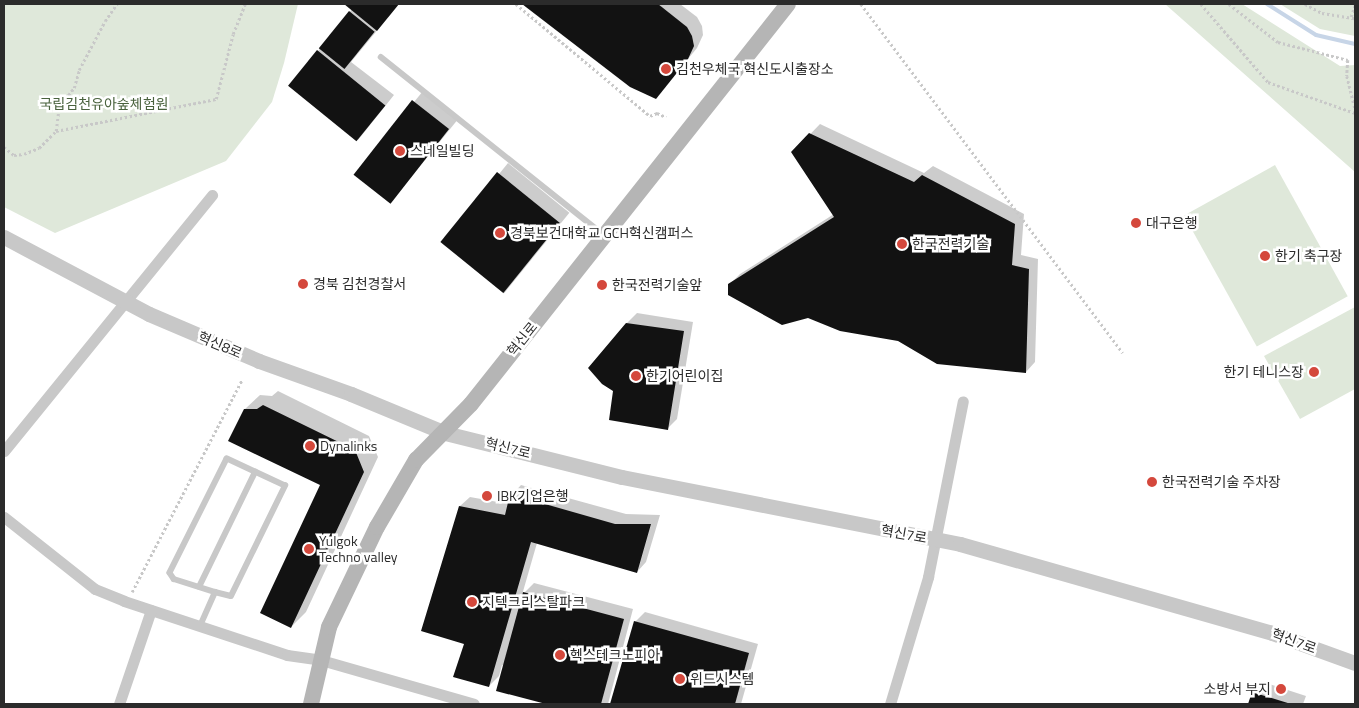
<!DOCTYPE html>
<html>
<head>
<meta charset="utf-8">
<style>
	body { margin:0 }
	#map { position:relative; width:1359px; height:708px; overflow:hidden; background:#fff; font-family:"Titillium Web","Noto Sans KR",sans-serif }
	div>[style] { position:absolute }
	[style*='--x'] { left:calc(var(--x)*1px); top:calc(var(--y)*1px); width:calc(var(--w)*1px); rotate:calc(var(--a)*1deg) }
	.green>* { inset:0; background:#dfe8da; transform-origin:0 0 }
	.shadow>* { inset:0; background:#0003; transform-origin:0 0 }
	.stream>* { height:4px; margin:-2px; padding:0 2px; transform-origin:2px; border-radius:2px; background:#c7d5e7 }
	.building>* { inset:0; background:#121212; transform-origin:0 0 }
	.path>* { height:2.5px; margin-top:-1.25px; transform-origin:0; background:repeating-linear-gradient(90deg,#c8c8c8 0 2.5px,transparent 0 5px) }
	.service>* { height:5.5px; margin:-2.75px; padding:0 2.75px; transform-origin:2.75px; border-radius:2.75px; background:#c8c8c8 }
	.minor>* { height:11px; margin:-5.5px; padding:0 5.5px; transform-origin:5.5px; border-radius:5.5px; background:#c8c8c8 }
	.tertiary>* { height:15px; margin:-7.5px; padding:0 7.5px; transform-origin:7.5px; border-radius:7.5px; background:#c8c8c8 }
	.secondary>* { height:16px; margin:-8px; padding:0 8px; transform-origin:8px; border-radius:8px; background:#b5b5b5 }
	.dots>* { width:14px; height:14px; translate:-50% -50%; box-sizing:border-box; border:2px solid #fff; border-radius:50% }
	span { translate:-50% -50%; white-space:nowrap; text-align:center; line-height:1.15; -webkit-text-stroke:5px #fff; paint-order:stroke }
	.poi-label { font-size:14px; color:#2b2b2b }
	.left { translate:0 -50%; text-align:left }
	.right { translate:-100% -50%; text-align:right }
	.park-label { font-size:14px; color:#49623d }
	.street-label { font-size:14px; color:#2b2b2b }
	.frame { position:absolute; inset:0; border:5px solid #2b2b2b; pointer-events:none }
</style>
</head>
<body>
<div id="map">
	<div class="green">
		<i style="clip-path:polygon(4px 4px,298px 4px,284px 63px,272px 102px,226px 161px,55px 233px,4px 207px)"></i>
		<i style="clip-path:polygon(1165px 4px,1242px 4px,1340px 66px,1355px 65px,1355px 172px)"></i>
		<i style="clip-path:polygon(1280px 4px,1355px 4px,1355px 36px,1320px 29px)"></i>
		<i style="left:1275px;top:165px;width:150px;height:104px;rotate:61deg"></i>
		<i style="clip-path:polygon(1355px 307px,1355px 389px,1300px 419px,1264px 356px)"></i>
	</div>
	<div class="shadow">
		<i style="clip-path:polygon(346px 4px,399px 4px,351px 62px,394px 95px,358px 140px,318px 51px,352px 9px)"></i>
		<i style="clip-path:polygon(525px 4px,680px 4px,697px 17px,702px 26px,703px 35px,697px 48px,656px 98px,631px 86px)"></i>
		<i style="left:423px;top:91px;width:45px;height:108px;rotate:39deg"></i>
		<i style="clip-path:polygon(820px 124px,924px 173px,933px 166px,1024px 214px,1021px 255px,1038px 259px,1035px 362px,1026px 372px,899px 339px,730px 284px,740px 274px,834px 214px,793px 152px)"></i>
		<i style="left:508px;top:163px;width:79px;height:104px;rotate:39deg"></i>
		<i style="clip-path:polygon(637px 313px,693px 322px,677px 419px,668px 428px,627px 323px)"></i>
		<i style="clip-path:polygon(278px 391px,369px 436px,378px 457px,306px 612px,291px 627px,321px 484px,245px 409px,260px 395px,272px 396px)"></i>
		<i style="clip-path:polygon(521px 485px,626px 514px,660px 515px,646px 562px,637px 572px,537px 543px,522px 595px,534px 583px,633px 609px,608px 704px,551px 704px,497px 690px,504px 666px,502px 665px,499px 676px,489px 686px,466px 644px,460px 506px,470px 497px,509px 504px,512px 495px)"></i>
		<i style="clip-path:polygon(489px 491px,492px 493px,488px 498px,486px 496px)"></i>
		<i style="clip-path:polygon(645px 612px,758px 644px,741px 704px,611px 704px,635px 622px)"></i>
		<i style="clip-path:polygon(1263px 682px,1306px 696px,1303px 704px,1249px 704px,1254px 692px)"></i>
	</div>
	<div class="stream">
		<i style="--x:1267;--y:4;--w:58;--a:32.3"></i>
		<i style="--x:1316;--y:35;--w:40;--a:13"></i>
	</div>
	<div class="building">
		<i style="clip-path:polygon(344px 4px,399px 4px,377px 31px)"></i>
		<i style="clip-path:polygon(522px 4px,658px 4px,687px 27px,692px 36px,694px 46px,688px 59px,656px 99px,630px 87px)"></i>
		<i style="left:349px;top:11px;width:33px;height:48px;rotate:39deg"></i>
		<i style="left:317px;top:50px;width:88px;height:46px;rotate:39deg"></i>
		<i style="left:412px;top:100px;width:47px;height:95px;rotate:38deg"></i>
		<i style="clip-path:polygon(809px 133px,914px 182px,922px 175px,1015px 224px,1012px 265px,1029px 269px,1026px 373px,937px 364px,898px 341px,840px 331px,808px 318px,782px 325px,728px 295px,728px 284px,834px 217px,791px 152px)"></i>
		<i style="left:497px;top:172px;width:81px;height:90px;rotate:39deg"></i>
		<i style="clip-path:polygon(626px 323px,684px 331px,668px 430px,609px 420px,613px 391px,602px 384px,588px 368px)"></i>
		<i style="clip-path:polygon(263px 405px,355px 450px,364px 472px,291px 628px,260px 613px,320px 485px,228px 441px,244px 409px,257px 409px)"></i>
		<i style="clip-path:polygon(510px 494px,615px 524px,651px 524px,637px 573px,531px 542px,489px 687px,453px 677px,464px 644px,421px 631px,459px 506px,505px 515px)"></i>
		<i style="clip-path:polygon(523px 592px,624px 619px,601px 704px,546px 704px,496px 691px)"></i>
		<i style="clip-path:polygon(634px 621px,749px 653px,735px 704px,610px 704px)"></i>
		<i style="clip-path:polygon(1252px 692px,1291px 704px,1248px 704px)"></i>
	</div>
	<div class="path">
		<i style="--x:516;--y:4;--w:175;--a:39.9"></i>
		<i style="--x:650;--y:116;--w:8;--a:-23"></i>
		<i style="--x:657;--y:113;--w:10;--a:24"></i>
		<i style="--x:861;--y:4;--w:436;--a:53.1"></i>
		<i style="--x:1201;--y:4;--w:103;--a:49.3"></i>
		<i style="--x:1268;--y:82;--w:92;--a:19.6"></i>
		<i style="--x:1229;--y:4;--w:62;--a:37.8"></i>
		<i style="--x:1278;--y:42;--w:72;--a:14.4"></i>
		<i style="--x:1348;--y:60;--w:16;--a:94"></i>
		<i style="--x:1347;--y:76;--w:34;--a:76"></i>
		<i style="--x:1305;--y:4;--w:19;--a:28"></i>
		<i style="--x:1322;--y:13;--w:33;--a:9"></i>
		<i style="--x:1351;--y:17;--w:13;--a:-72"></i>
		<i style="--x:56;--y:131;--w:163;--a:-11.3"></i>
		<i style="--x:216;--y:99;--w:67;--a:-75.3"></i>
		<i style="--x:233;--y:34;--w:32;--a:-68"></i>
		<i style="--x:4;--y:147;--w:13;--a:39"></i>
		<i style="--x:14;--y:155;--w:10;--a:-6"></i>
		<i style="--x:24;--y:154;--w:16;--a:-22"></i>
		<i style="--x:39;--y:148;--w:24;--a:-45"></i>
		<i style="--x:56;--y:131;--w:24;--a:-83"></i>
		<i style="--x:59;--y:107;--w:24;--a:-52"></i>
		<i style="--x:74;--y:88;--w:19;--a:-74"></i>
		<i style="--x:79;--y:70;--w:55;--a:-62"></i>
		<i style="--x:105;--y:21;--w:21;--a:-55"></i>
		<i style="--x:132;--y:592;--w:239;--a:-62.6"></i>
	</div>
	<div class="service">
		<i style="--x:381;--y:57;--w:284;--a:38.6"></i>
		<i style="--x:199;--y:587;--w:128;--a:-64"></i>
		<i style="--x:200;--y:626;--w:37;--a:-66"></i>
		<i style="--x:215;--y:592;--w:16;--a:14"></i>
		<i style="--x:231;--y:596;--w:123;--a:-63.9"></i>
		<i style="--x:285;--y:486;--w:64;--a:-155"></i>
		<i style="--x:227;--y:459;--w:127;--a:116.6"></i>
		<i style="--x:170;--y:573;--w:7;--a:56"></i>
		<i style="--x:174;--y:579;--w:43;--a:17.6"></i>
	</div>
	<div class="minor">
		<i style="--x:4;--y:451;--w:330;--a:-50.9"></i>
		<i style="--x:4;--y:517;--w:116;--a:38.4"></i>
		<i style="--x:95;--y:589;--w:31;--a:22"></i>
		<i style="--x:124;--y:601;--w:172;--a:18.3"></i>
		<i style="--x:287;--y:655;--w:34;--a:8"></i>
		<i style="--x:321;--y:660;--w:159;--a:16"></i>
		<i style="--x:119;--y:704;--w:99;--a:-71.2"></i>
		<i style="--x:890;--y:704;--w:133;--a:-73.3"></i>
		<i style="--x:928;--y:577;--w:179;--a:-78.8"></i>
	</div>
	<div class="tertiary">
		<i style="--x:4;--y:237;--w:164;--a:28"></i>
		<i style="--x:149;--y:314;--w:120;--a:23.1"></i>
		<i style="--x:259;--y:361;--w:98;--a:19.7"></i>
		<i style="--x:351;--y:394;--w:102;--a:22.5"></i>
		<i style="--x:445;--y:433;--w:182;--a:14"></i>
		<i style="--x:622;--y:477;--w:345;--a:11.2"></i>
		<i style="--x:960;--y:544;--w:324;--a:15.9"></i>
		<i style="--x:1272;--y:633;--w:88;--a:19.9"></i>
	</div>
	<div class="secondary">
		<i style="--x:311;--y:704;--w:79;--a:-76.8"></i>
		<i style="--x:329;--y:627;--w:111;--a:-64.4"></i>
		<i style="--x:377;--y:527;--w:78;--a:-59.8"></i>
		<i style="--x:416;--y:460;--w:78;--a:-45.5"></i>
		<i style="--x:471;--y:404;--w:510;--a:-51.6"></i>
	</div>
	<div class="dots">
		<i style="left:666px;top:69px;background:#d4483c"></i>
		<i style="left:400px;top:151px;background:#d4483c"></i>
		<i style="left:1136px;top:223px;background:#d4483c"></i>
		<i style="left:500px;top:233px;background:#d4483c"></i>
		<i style="left:902px;top:244px;background:#d4483c"></i>
		<i style="left:1265px;top:256px;background:#d4483c"></i>
		<i style="left:303px;top:284px;background:#d4483c"></i>
		<i style="left:602px;top:285px;background:#d4483c"></i>
		<i style="left:1314px;top:372px;background:#d4483c"></i>
		<i style="left:636px;top:376px;background:#d4483c"></i>
		<i style="left:310px;top:446px;background:#d4483c"></i>
		<i style="left:1152px;top:482px;background:#d4483c"></i>
		<i style="left:487px;top:496px;background:#d4483c"></i>
		<i style="left:309px;top:549px;background:#d4483c"></i>
		<i style="left:472px;top:602px;background:#d4483c"></i>
		<i style="left:560px;top:655px;background:#d4483c"></i>
		<i style="left:680px;top:679px;background:#d4483c"></i>
		<i style="left:1281px;top:689px;background:#d4483c"></i>
	</div>
	<div class="poi-label">
		<span class="left" style="left:676px;top:69px">김천우체국 혁신도시출장소</span>
		<span class="left" style="left:410px;top:151px">스네일빌딩</span>
		<span class="left" style="left:1146px;top:223px">대구은행</span>
		<span class="left" style="left:510px;top:233px">경북보건대학교 GCH혁신캠퍼스</span>
		<span class="left" style="left:912px;top:244px">한국전력기술</span>
		<span class="left" style="left:1275px;top:256px">한기 축구장</span>
		<span class="left" style="left:313px;top:284px">경북 김천경찰서</span>
		<span class="left" style="left:612px;top:285px">한국전력기술앞</span>
		<span class="right" style="left:1304px;top:372px">한기 테니스장</span>
		<span class="left" style="left:646px;top:376px">한기어린이집</span>
		<span class="left" style="left:320px;top:446px">Dynalinks</span>
		<span class="left" style="left:1162px;top:482px">한국전력기술 주차장</span>
		<span class="left" style="left:497px;top:496px">IBK기업은행</span>
		<span class="left" style="left:319px;top:549px">Yulgok<br>Techno valley</span>
		<span class="left" style="left:482px;top:602px">지텍크리스탈파크</span>
		<span class="left" style="left:570px;top:655px">헥스테크노피아</span>
		<span class="left" style="left:690px;top:679px">위드시스템</span>
		<span class="right" style="left:1271px;top:689px">소방서 부지</span>
	</div>
	<div class="park-label">
		<span style="left:104px;top:104px">국립김천유아숲체험원</span>
	</div>
	<div class="street-label">
		<span style="left:522px;top:339px;rotate:-51deg">혁신로</span>
		<span style="left:220px;top:345px;rotate:23deg">혁신8로</span>
		<span style="left:508px;top:448px;rotate:14deg">혁신7로</span>
		<span style="left:904px;top:534px;rotate:10deg">혁신7로</span>
		<span style="left:1294px;top:641px;rotate:20deg">혁신7로</span>
	</div>
	<div class="frame"></div>
</div>
</body>
</html>
